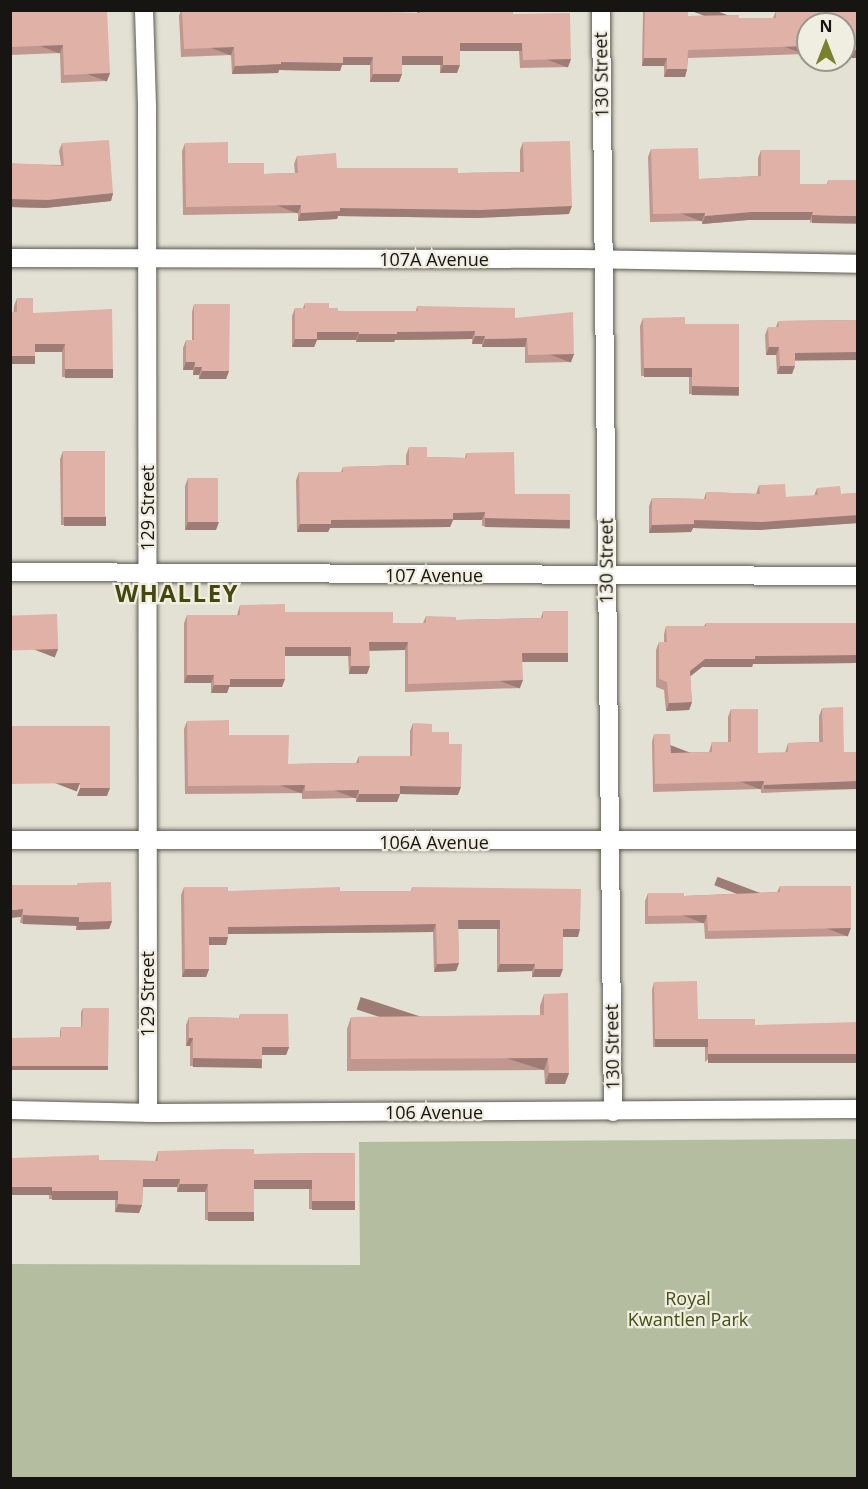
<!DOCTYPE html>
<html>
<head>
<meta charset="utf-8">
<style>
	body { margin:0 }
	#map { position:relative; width:868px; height:1489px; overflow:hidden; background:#e3e1d4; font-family:"Open Sans",sans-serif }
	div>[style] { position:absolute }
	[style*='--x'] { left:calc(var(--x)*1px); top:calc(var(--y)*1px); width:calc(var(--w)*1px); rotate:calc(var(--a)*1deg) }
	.green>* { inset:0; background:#b5bda0 }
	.roads { filter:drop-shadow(0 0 2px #5d5b50) drop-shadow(0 0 2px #5d5b50) }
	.street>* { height:18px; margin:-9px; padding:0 9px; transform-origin:9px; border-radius:9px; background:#fff }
	.wall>* { inset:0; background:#c19890 }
	.shaded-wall>* { inset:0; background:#9d7c75; transform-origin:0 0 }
	.building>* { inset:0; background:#e0b1a7; transform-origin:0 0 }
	span { translate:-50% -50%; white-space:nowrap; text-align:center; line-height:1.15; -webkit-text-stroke:4.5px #f0eee1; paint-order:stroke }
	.street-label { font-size:18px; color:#161511 }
	.park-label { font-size:18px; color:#424f10 }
	.district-label { font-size:24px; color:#43490c; font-weight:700; letter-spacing:1.5px }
	.frame { position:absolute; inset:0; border:12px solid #161511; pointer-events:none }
	.north { position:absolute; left:796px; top:12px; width:60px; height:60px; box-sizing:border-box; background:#f0eee1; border:2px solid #99978e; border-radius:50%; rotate:0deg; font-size:16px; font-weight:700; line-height:24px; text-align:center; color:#161511 }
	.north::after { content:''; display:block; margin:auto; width:21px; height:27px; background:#79812d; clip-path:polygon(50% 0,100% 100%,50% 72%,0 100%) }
</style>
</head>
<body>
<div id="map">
	<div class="green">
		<i style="clip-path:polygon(857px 1139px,857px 1478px,11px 1478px,11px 1264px,360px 1265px,359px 1142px)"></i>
	</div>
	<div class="roads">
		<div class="street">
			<i style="--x:144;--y:10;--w:98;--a:88.2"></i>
			<i style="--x:147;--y:108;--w:1005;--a:89.94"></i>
			<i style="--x:601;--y:10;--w:1102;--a:89.38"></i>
			<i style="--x:10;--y:258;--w:571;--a:0.1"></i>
			<i style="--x:581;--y:259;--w:277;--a:1"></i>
			<i style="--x:10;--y:572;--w:848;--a:0.27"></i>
			<i style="--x:10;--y:840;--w:848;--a:0"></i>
			<i style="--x:10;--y:1110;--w:146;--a:1.2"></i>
			<i style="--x:156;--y:1113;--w:702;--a:-0.33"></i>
		</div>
	</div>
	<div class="wall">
		<i style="clip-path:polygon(10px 10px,110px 73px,107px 81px,61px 83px,60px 53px,10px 55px)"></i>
		<i style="clip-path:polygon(181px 10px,417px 13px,417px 10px,513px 10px,513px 14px,571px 59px,568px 67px,520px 68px,519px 51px,460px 51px,457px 73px,440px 73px,440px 64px,402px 64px,402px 74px,399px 82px,370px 82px,370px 65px,342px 65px,340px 71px,279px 70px,278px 73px,232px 74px,231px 55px,181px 57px,179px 16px)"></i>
		<i style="clip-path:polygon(643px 10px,688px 10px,688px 16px,739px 15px,739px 18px,773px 18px,776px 11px,858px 12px,858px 58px,844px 58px,844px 24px,808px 24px,808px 57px,805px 57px,805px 54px,688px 58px,687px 69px,685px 77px,664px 77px,664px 66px,642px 66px)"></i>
		<i style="clip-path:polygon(523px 142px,569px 214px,476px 218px,338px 216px,337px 219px,298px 221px,298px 213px,183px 215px,182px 151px,185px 143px,228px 163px,264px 174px,295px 173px,294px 164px,297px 156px,337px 168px,458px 173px,520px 172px,520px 150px)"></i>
		<i style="clip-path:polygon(62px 143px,113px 193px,111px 201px,45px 208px,10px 207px,10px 164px,61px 165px,59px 151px)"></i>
		<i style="clip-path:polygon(651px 149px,699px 179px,758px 176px,758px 158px,761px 150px,800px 184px,827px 184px,828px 180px,858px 180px,810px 223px,810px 220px,748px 220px,702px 224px,702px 221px,650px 222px,648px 157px)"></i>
		<i style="clip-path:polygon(17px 298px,33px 313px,110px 377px,62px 377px,62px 352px,35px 352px,35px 356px,32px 364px,10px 364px,14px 306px)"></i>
		<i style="clip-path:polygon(305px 303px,329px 308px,338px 311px,416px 311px,417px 306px,515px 318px,574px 354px,571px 362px,525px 363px,525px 347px,482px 347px,482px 344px,472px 344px,472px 339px,395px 340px,394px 342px,356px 342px,356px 340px,317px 340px,314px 347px,292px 347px,292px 316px,295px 308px,303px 308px)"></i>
		<i style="clip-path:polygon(194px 304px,229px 371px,226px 379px,199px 379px,199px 375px,193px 375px,193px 370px,183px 370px,183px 348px,186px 340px,192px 340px,192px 312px)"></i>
		<i style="clip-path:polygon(643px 318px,685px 324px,736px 395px,689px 394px,689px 376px,641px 376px,640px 326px)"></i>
		<i style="clip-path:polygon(858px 320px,858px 360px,795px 361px,792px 374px,777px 374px,776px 355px,766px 355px,765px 335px,768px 327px,776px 327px,778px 321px)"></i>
		<i style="clip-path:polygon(409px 447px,427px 457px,465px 458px,466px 453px,515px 494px,567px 528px,482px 526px,482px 520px,453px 520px,450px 527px,330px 528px,328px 532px,297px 532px,296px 480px,299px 472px,341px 472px,343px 467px,406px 465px,406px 455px)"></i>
		<i style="clip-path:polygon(63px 451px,106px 517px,103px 525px,61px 525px,60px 459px)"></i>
		<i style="clip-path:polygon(188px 478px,216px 530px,185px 530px,185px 486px)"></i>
		<i style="clip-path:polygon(759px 485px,786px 497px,814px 496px,817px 488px,841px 494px,858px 493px,858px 523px,759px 530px,693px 528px,691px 532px,649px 533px,649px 506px,652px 498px,704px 499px,706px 492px,756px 494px)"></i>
		<i style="clip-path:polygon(240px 605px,285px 612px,393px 623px,423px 623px,426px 616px,456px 620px,541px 618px,543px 611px,568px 653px,565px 661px,522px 661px,520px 688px,405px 692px,405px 650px,369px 650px,367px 674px,349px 674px,348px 655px,285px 655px,282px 687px,229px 687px,227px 693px,211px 693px,211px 683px,184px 683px,184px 623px,187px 615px,237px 615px)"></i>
		<i style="clip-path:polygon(706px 623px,858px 623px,858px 660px,856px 663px,753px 664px,752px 667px,702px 667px,690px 676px,692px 702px,689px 710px,666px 711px,664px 690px,656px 687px,656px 650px,659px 642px,664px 642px,664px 634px,666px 626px,704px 626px)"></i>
		<i style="clip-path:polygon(822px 708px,844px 752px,858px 752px,858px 789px,784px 792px,761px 793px,761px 789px,653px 792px,652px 742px,654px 734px,671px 753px,709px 752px,712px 742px,728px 742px,728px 717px,731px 709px,758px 753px,785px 753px,788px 743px,819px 742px,819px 716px)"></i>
		<i style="clip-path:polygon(187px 721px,229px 735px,288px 764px,356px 763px,359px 756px,410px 756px,410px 731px,413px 723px,432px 732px,449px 744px,458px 795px,400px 794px,397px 802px,356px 802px,356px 798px,302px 799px,302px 793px,185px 794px,184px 729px)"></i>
		<i style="clip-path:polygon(78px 883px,112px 921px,109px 929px,76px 930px,76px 925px,20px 923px,21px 917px,10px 885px,77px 885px)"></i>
		<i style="clip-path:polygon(780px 886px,848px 936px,705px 939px,704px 923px,645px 924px,645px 901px,648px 893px,684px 896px,777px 892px)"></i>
		<i style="clip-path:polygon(184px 887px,228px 891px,411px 891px,412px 887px,578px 937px,563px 937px,560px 977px,532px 977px,532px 971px,497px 972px,497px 928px,458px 928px,459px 963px,456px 971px,434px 972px,433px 932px,228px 934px,226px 945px,209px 945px,209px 969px,206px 977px,182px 977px,181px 895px)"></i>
		<i style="clip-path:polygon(654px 982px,698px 1019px,755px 1019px,705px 1062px,705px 1047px,653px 1047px,652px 990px)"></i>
		<i style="clip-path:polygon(544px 994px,569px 1073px,565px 1084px,545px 1084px,544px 1070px,347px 1071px,347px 1029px,351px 1017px,540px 1016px,540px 1006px)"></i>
		<i style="clip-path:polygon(83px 1008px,106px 1070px,10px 1070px,60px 1037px,60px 1031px,61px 1027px,81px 1027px,81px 1012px)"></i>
		<i style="clip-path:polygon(240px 1014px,289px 1047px,286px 1055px,262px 1055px,259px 1067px,190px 1066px,190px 1046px,186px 1046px,186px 1025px,189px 1017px,239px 1018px)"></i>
		<i style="clip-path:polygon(158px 1151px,254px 1154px,355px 1153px,352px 1209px,309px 1209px,309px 1188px,254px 1188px,254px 1212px,252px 1220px,205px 1220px,205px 1192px,177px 1192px,177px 1187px,143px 1187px,142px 1205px,139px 1213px,115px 1212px,115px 1199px,49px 1199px,49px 1195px,10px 1195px,99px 1160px,155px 1161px)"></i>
	</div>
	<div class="shaded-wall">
		<i style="left:460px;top:43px;width:62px;height:8px"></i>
		<i style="left:63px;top:45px;width:9px;height:53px;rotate:111deg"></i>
		<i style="left:808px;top:46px;width:9px;height:120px;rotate:111deg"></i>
		<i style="left:234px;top:47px;width:9px;height:50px;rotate:111deg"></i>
		<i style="clip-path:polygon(808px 49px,808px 57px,805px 57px)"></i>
		<i style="left:844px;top:50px;width:14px;height:8px"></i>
		<i style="left:402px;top:56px;width:41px;height:9px"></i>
		<i style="clip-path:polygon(343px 57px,373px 57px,370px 65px,342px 65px,340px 71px,279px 70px,278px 73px,232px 74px,235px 66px)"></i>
		<i style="clip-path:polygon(644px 58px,667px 58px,664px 66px,642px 66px)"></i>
		<i style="left:571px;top:59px;width:9px;height:48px;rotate:111deg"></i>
		<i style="clip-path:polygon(443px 65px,460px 65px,457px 73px,440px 73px)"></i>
		<i style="clip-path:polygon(667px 69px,687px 69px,685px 77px,664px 77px)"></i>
		<i style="left:110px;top:73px;width:9px;height:46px;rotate:111deg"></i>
		<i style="clip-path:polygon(373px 74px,402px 74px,399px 82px,370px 82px)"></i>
		<i style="clip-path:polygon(113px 193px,111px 201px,45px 208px,10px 207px,10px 199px)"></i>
		<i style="left:301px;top:205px;width:9px;height:115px;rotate:111deg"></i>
		<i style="clip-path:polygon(572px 206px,569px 214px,476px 218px,338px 216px,337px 219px,298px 221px,301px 213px,340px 208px)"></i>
		<i style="clip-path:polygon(751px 212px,813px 212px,810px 220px,748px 220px,702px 224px,705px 216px)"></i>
		<i style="left:705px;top:213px;width:9px;height:52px;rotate:111deg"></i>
		<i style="left:812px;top:215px;width:46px;height:8px;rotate:1deg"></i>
		<i style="clip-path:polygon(475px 331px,472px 339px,395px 340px,394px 342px,356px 342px,359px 334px,397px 332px)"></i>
		<i style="clip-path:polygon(317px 332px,359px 332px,356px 340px,317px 340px,314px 347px,292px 347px,295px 339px)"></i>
		<i style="clip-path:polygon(475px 336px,485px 336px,482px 344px,472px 344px)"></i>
		<i style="clip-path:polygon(527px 338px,525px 347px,482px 347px,485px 339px)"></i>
		<i style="clip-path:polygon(35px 344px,65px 344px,62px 352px,32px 352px)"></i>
		<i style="clip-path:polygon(769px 347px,779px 347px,776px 355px,766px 355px)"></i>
		<i style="left:858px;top:352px;width:8px;height:63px;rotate:90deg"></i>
		<i style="left:574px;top:354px;width:9px;height:46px;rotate:111deg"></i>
		<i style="left:10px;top:356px;width:25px;height:8px"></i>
		<i style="clip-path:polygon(186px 362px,195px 362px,193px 370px,183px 370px)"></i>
		<i style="clip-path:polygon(780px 366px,795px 366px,792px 374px,777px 374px)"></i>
		<i style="clip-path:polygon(195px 367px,202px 367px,199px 375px,193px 375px)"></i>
		<i style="left:644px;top:368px;width:48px;height:9px"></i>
		<i style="left:65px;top:369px;width:48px;height:9px"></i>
		<i style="clip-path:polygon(202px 371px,229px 371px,226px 379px,199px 379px)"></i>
		<i style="left:692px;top:386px;width:47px;height:9px;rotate:1deg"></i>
		<i style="clip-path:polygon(485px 512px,482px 520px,453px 520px,450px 527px,330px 528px,328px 532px,297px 532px,300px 524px,331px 520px,453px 513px)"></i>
		<i style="clip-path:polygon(858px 515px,858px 523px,759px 530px,693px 528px,691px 532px,649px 533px,652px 525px,694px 520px)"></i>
		<i style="left:64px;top:517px;width:42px;height:9px"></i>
		<i style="left:485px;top:518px;width:85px;height:9px;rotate:1deg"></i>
		<i style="clip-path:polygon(188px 522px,219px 522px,216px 530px,185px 530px)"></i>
		<i style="clip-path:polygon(369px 642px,408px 642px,405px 650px,366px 651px)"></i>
		<i style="left:285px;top:647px;width:66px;height:9px"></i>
		<i style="left:58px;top:649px;width:9px;height:48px;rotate:111deg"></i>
		<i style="left:522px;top:653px;width:46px;height:9px"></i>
		<i style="clip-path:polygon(858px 655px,858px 660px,856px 663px,753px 664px,752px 667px,702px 667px,687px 679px,690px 671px,705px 659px,755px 656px)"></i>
		<i style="clip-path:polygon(351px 666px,370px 666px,367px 674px,349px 674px)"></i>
		<i style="clip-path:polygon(187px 675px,214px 675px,211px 683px,184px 683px)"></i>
		<i style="clip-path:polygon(230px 679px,285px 679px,282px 687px,229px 687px,227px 693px,211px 693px,214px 685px)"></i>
		<i style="left:523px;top:680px;width:9px;height:115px;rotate:111deg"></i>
		<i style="clip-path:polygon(692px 702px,689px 710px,666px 711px,669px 703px)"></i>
		<i style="left:764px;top:781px;width:9px;height:109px;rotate:111deg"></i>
		<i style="left:858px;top:781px;width:8px;height:94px;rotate:90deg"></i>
		<i style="left:80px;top:783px;width:9px;height:70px;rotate:111deg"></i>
		<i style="left:305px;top:785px;width:9px;height:117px;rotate:111deg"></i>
		<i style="clip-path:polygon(400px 786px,461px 787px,458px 795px,400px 794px,397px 802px,356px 802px,359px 794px)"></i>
		<i style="clip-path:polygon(80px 788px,110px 788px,107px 796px,77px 796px)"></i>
		<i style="left:359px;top:790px;width:9px;height:54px;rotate:111deg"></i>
		<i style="clip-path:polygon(23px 909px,21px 917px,10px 918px,10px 910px)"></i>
		<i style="left:23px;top:915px;width:56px;height:9px;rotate:2deg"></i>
		<i style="left:707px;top:915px;width:9px;height:59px;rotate:111deg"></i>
		<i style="left:458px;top:920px;width:42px;height:9px"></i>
		<i style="clip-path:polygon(112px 921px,109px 929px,76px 930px,79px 922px)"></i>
		<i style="clip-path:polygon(436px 924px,433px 932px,226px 934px,228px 927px)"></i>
		<i style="left:851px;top:928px;width:9px;height:143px;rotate:111deg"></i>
		<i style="clip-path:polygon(563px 929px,580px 929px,578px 937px,560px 937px)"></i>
		<i style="clip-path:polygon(209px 937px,228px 937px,226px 945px,206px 945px)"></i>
		<i style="clip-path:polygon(459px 963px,456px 971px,434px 972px,437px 964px)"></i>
		<i style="clip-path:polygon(500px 964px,535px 964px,532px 971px,497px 972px)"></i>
		<i style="clip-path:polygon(185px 969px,209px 969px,206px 977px,182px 977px)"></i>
		<i style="clip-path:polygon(535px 969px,563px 969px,560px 977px,532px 977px)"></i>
		<i style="clip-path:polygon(189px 1038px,193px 1038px,190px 1046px,186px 1046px)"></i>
		<i style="left:655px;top:1039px;width:53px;height:8px"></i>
		<i style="clip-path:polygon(262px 1047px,289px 1047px,286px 1055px,259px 1055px)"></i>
		<i style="left:708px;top:1054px;width:150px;height:9px"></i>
		<i style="left:193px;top:1058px;width:69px;height:9px;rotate:1deg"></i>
		<i style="left:548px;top:1058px;width:13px;height:197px;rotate:108deg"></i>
		<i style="left:10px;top:1066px;width:98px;height:4px"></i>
		<i style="clip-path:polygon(549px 1073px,569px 1073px,565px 1084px,545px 1084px)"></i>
		<i style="clip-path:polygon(143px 1179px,180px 1179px,177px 1187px,140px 1187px)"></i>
		<i style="left:254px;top:1180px;width:58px;height:9px"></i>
		<i style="clip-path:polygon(180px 1184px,208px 1184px,205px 1192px,177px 1192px)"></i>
		<i style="left:10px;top:1187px;width:42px;height:8px"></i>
		<i style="left:52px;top:1191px;width:66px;height:9px"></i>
		<i style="left:312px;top:1201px;width:43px;height:9px"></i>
		<i style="clip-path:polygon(118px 1204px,142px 1205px,139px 1213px,115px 1212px)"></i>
		<i style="left:208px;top:1212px;width:46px;height:9px"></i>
	</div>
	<div class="building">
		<i style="clip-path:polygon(10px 10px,107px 10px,110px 73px,64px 75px,63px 45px,10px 47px)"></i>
		<i style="clip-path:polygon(182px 10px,221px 10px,221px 12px,300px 10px,420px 13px,420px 10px,513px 10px,513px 14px,570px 13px,571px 59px,523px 60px,522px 43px,460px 43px,460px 65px,443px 65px,443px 56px,402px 56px,402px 74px,373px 74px,373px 57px,343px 57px,343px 63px,281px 62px,281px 64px,235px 66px,234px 47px,184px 49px)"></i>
		<i style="clip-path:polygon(645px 10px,688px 10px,688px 16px,739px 15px,739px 18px,776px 18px,776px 11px,858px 12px,858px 50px,844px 50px,844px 24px,808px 24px,808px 49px,808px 46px,688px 50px,687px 69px,667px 69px,667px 58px,644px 58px)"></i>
		<i style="clip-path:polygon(109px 140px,113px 193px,48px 200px,10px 199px,11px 163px,64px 166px,62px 143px)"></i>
		<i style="clip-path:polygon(570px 141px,572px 206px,479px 210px,340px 208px,340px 211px,301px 213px,301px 205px,186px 207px,185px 143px,228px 142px,228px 163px,264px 163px,264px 174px,298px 173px,297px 156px,336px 153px,337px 168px,458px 168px,458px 173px,524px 172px,523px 142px)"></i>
		<i style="clip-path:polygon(698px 148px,699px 179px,761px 176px,761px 150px,800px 150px,800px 184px,828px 184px,828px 180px,858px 180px,858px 216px,812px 215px,813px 212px,751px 212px,705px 216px,705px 213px,653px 214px,651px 149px)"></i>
		<i style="clip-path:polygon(17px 298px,33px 298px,33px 313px,112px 309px,113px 369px,65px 369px,65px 344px,35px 344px,35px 356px,10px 356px,10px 312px,17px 312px)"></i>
		<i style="clip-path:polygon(305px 303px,329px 303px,329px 308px,338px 308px,338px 311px,418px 311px,417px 306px,515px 308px,515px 318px,573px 312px,574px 354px,528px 355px,527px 338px,485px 339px,485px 336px,475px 336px,475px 331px,397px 332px,397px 334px,359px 334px,359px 332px,317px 332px,317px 339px,295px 339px,295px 308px,305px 308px)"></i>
		<i style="clip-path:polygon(194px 304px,230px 304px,229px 371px,202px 371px,202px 367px,195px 367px,195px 362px,186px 362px,186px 340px,194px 340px)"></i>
		<i style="clip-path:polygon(685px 317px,685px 324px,739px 324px,739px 387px,692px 386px,692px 368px,644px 368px,643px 318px)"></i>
		<i style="clip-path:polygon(858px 320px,858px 352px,795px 353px,795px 366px,780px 366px,779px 347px,769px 347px,768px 327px,779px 327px,778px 321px)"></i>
		<i style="clip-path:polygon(409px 447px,427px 447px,427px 457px,467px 458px,466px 453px,514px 452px,515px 494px,570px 494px,570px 520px,485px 518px,485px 512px,453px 513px,453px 519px,331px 520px,331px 524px,300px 524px,299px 472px,343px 472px,343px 467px,409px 465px)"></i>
		<i style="left:63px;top:451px;width:42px;height:66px"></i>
		<i style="left:188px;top:478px;width:30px;height:44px"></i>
		<i style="clip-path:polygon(785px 484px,786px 497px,818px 495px,817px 488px,840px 486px,841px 494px,858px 493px,858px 515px,762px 522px,694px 520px,694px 524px,652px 525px,652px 498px,706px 499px,706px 492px,760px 494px,759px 485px)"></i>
		<i style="clip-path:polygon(285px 604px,285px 612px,393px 612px,393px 623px,426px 623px,426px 616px,456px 617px,456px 620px,543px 618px,543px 611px,568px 611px,568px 653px,522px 653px,523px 680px,408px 684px,408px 642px,369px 642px,370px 666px,351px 666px,351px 647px,285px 647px,285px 679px,230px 679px,230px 685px,214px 685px,214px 675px,187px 675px,187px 615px,240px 615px,240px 605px)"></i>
		<i style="left:57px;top:614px;width:35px;height:47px;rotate:88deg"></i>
		<i style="clip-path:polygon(706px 623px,858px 623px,858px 655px,755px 656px,755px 659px,705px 659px,690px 671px,692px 702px,669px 703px,667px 682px,659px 679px,659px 642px,667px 642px,666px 626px,706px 626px)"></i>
		<i style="clip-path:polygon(843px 707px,844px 752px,858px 752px,858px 781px,787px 784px,764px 785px,764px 781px,655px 784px,654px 734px,670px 734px,671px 753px,712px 752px,712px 742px,731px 742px,731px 709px,758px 709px,758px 753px,788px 752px,788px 743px,823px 742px,822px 708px)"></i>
		<i style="clip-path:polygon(229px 720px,229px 735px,289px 735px,288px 764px,359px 763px,359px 756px,412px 756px,413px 723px,432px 724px,432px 732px,449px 732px,449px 744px,462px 744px,461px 787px,400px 786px,400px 794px,359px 794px,359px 790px,305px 791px,305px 785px,188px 786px,187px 721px)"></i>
		<i style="clip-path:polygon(10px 726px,110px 726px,110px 788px,80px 788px,80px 783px,10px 784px)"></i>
		<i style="clip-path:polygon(111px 882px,112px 921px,79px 922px,79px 917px,23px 915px,23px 909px,10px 910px,10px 885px,78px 885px,78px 883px)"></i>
		<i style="clip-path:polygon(780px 886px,851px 886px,851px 928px,708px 931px,707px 915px,648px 916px,648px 893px,684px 893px,684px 896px,780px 892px)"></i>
		<i style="clip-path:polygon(184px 887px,228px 887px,228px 891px,340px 887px,340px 891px,412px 891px,412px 887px,581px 889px,580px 929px,563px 929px,563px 969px,535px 969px,535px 964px,500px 964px,500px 920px,458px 920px,459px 963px,437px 964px,436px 924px,228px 927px,228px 937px,209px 937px,209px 969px,185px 969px)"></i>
		<i style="clip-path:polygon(697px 981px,698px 1019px,755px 1019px,755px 1025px,858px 1022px,858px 1054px,708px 1054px,708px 1039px,655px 1039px,654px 982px)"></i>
		<i style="clip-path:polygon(568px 993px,569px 1073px,549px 1073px,548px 1058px,351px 1059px,351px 1017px,544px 1015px,544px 994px)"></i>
		<i style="clip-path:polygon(83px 1008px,109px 1008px,108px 1066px,10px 1066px,10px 1038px,61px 1037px,61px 1027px,82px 1027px)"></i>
		<i style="clip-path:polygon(240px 1014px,288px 1014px,289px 1047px,262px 1047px,262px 1059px,193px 1058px,193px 1038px,189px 1038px,189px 1017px,240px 1018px)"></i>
		<i style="clip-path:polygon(227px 1149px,254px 1149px,254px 1154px,355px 1153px,355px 1201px,312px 1201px,312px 1180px,254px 1180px,254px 1212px,208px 1212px,208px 1184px,180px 1184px,180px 1179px,143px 1179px,142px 1205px,118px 1204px,118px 1191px,52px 1191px,52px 1187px,10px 1187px,10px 1158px,99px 1155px,99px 1160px,158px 1161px,158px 1151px)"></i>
	</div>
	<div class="street-label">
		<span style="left:601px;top:75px;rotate:-91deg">130 Street</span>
		<span style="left:434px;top:259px">107A Avenue</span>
		<span style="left:147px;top:508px;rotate:-90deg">129 Street</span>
		<span style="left:606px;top:561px;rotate:-90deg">130 Street</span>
		<span style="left:434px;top:575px">107 Avenue</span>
		<span style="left:434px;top:842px">106A Avenue</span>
		<span style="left:147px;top:994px;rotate:-90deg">129 Street</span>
		<span style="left:612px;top:1047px;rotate:-91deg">130 Street</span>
		<span style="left:434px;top:1112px">106 Avenue</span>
	</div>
	<div class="park-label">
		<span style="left:688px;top:1309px">Royal<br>Kwantlen Park</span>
	</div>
	<div class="district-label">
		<span style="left:177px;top:593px">WHALLEY</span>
	</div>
	<div class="frame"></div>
	<div class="north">N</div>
</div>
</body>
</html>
